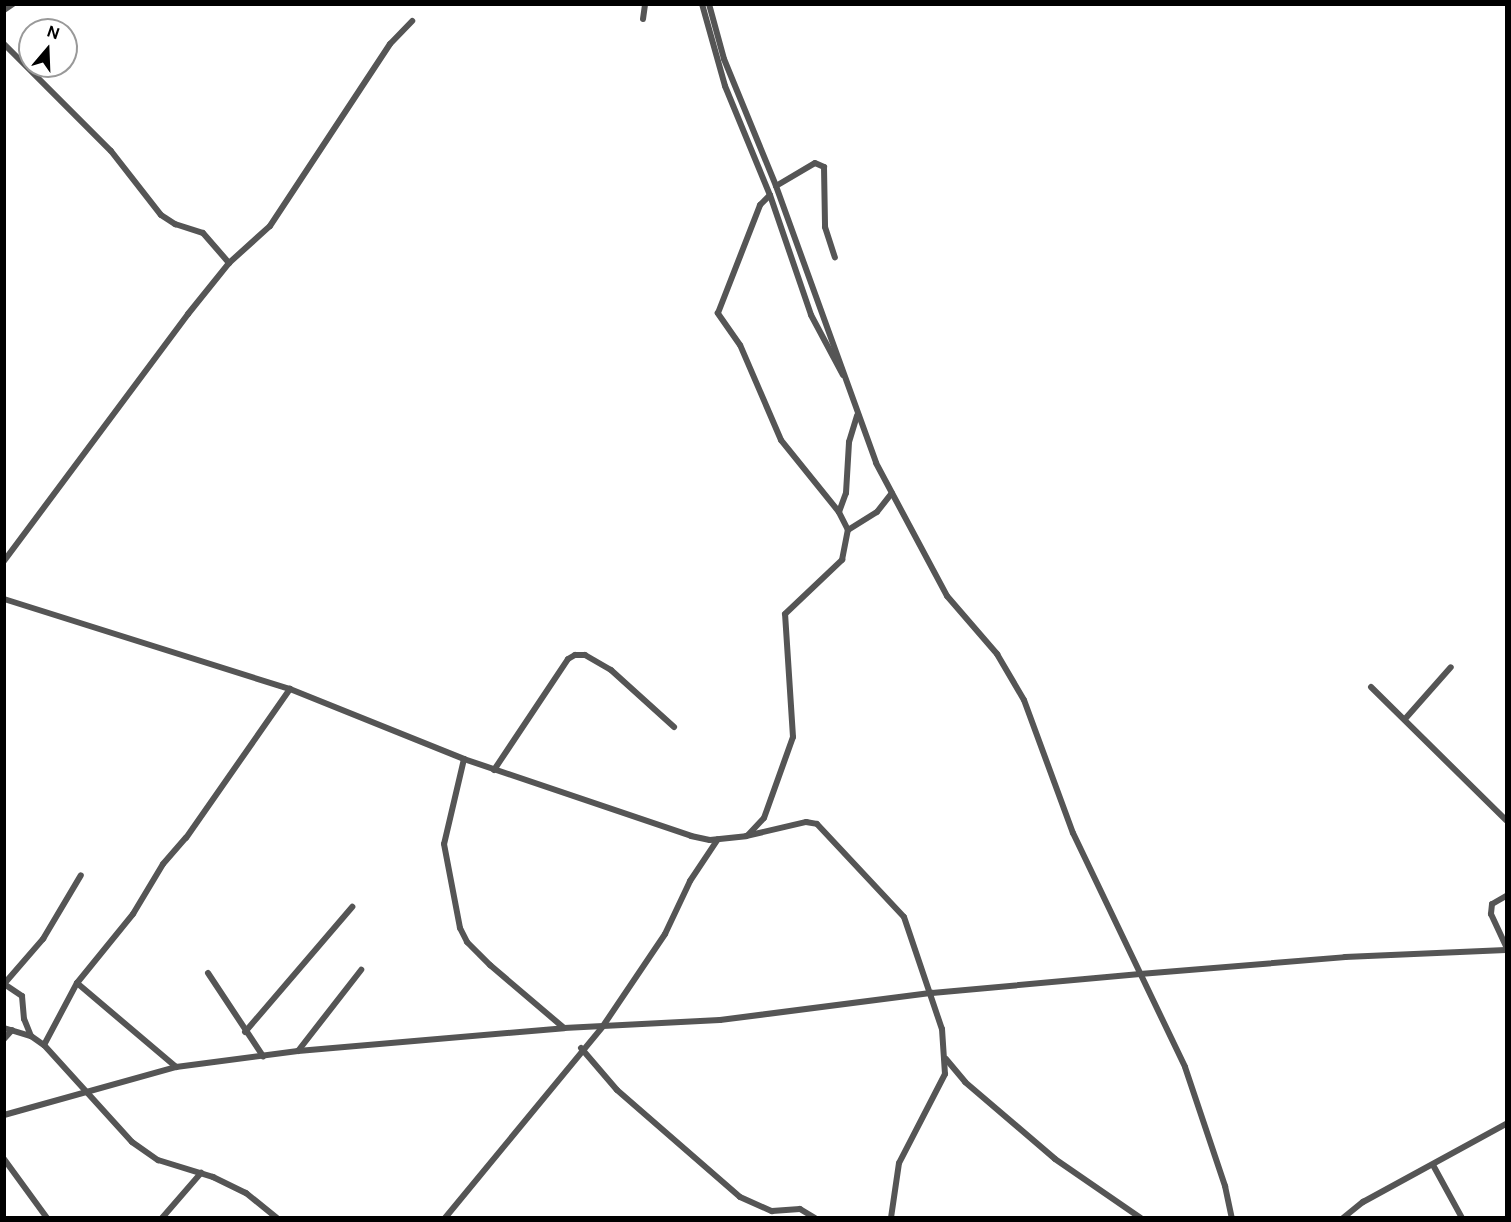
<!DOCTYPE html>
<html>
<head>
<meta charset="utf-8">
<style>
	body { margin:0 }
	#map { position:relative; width:1511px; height:1222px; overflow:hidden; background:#fff; font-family:"DM Sans",sans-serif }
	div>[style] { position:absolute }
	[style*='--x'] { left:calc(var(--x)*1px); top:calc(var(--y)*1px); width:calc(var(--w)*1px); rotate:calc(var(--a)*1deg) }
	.street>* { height:6px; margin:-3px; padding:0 3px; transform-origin:3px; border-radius:3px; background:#555 }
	span { translate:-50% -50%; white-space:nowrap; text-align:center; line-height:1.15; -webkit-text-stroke:5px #fff; paint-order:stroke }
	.frame { position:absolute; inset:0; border:6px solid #000; pointer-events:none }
	.north { position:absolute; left:18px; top:18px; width:60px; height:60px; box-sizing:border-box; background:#fff; border:2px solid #999; border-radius:50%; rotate:19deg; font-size:16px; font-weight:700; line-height:24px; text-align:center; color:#000 }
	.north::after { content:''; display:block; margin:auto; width:21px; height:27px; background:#000; clip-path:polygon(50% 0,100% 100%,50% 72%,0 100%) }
</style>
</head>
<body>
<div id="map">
	<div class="street">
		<i style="--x:702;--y:4;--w:85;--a:74.3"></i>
		<i style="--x:725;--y:86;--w:118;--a:67.6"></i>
		<i style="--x:770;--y:195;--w:127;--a:71.1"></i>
		<i style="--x:811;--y:315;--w:68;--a:61.9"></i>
		<i style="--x:709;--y:4;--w:57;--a:74.7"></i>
		<i style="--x:724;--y:59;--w:137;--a:67.7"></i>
		<i style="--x:776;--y:186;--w:294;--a:70.1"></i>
		<i style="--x:876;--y:463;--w:151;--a:61.9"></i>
		<i style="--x:947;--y:596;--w:77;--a:49.2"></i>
		<i style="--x:997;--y:654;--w:53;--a:59.6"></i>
		<i style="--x:1024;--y:700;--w:142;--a:69.8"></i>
		<i style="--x:1073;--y:833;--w:259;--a:64.4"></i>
		<i style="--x:1185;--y:1067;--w:126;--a:71.4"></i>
		<i style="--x:1225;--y:1186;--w:33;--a:78"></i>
		<i style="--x:4;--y:10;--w:11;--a:-34"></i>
		<i style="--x:643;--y:19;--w:15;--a:-82"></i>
		<i style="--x:4;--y:44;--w:151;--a:45"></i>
		<i style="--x:111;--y:151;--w:81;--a:52"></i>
		<i style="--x:161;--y:215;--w:17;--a:33"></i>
		<i style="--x:175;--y:224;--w:29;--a:18"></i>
		<i style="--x:203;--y:233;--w:40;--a:49"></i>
		<i style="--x:776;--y:186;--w:45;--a:-30.5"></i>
		<i style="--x:815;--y:163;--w:10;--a:24"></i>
		<i style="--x:824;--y:167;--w:60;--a:89"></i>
		<i style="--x:825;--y:227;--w:32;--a:72"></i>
		<i style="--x:839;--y:512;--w:20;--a:-70"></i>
		<i style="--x:846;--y:493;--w:51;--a:-86.6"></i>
		<i style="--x:849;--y:442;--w:28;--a:-73"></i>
		<i style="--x:848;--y:530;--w:34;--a:-32"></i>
		<i style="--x:877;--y:512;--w:24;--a:-52"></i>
		<i style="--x:4;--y:561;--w:308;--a:-53.3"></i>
		<i style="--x:188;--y:314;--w:65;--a:-51.2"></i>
		<i style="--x:229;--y:263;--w:55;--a:-42.1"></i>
		<i style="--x:270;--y:226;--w:218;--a:-56.6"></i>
		<i style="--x:390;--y:44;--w:32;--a:-46"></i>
		<i style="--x:4;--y:599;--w:300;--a:17.5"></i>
		<i style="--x:290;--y:689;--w:188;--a:21.9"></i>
		<i style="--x:464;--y:759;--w:240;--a:18.7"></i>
		<i style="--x:691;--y:836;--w:19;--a:12"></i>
		<i style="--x:710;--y:840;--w:36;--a:-6"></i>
		<i style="--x:746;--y:836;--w:62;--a:-13.1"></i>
		<i style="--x:806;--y:822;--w:11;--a:10"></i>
		<i style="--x:817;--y:824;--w:127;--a:46.9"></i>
		<i style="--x:904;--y:917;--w:118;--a:71.3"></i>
		<i style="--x:942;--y:1029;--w:45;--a:86.2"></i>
		<i style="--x:945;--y:1074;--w:100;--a:117.3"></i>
		<i style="--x:899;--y:1163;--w:56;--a:98.3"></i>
		<i style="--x:1371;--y:687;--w:190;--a:44.6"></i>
		<i style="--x:1405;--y:719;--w:69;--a:-48.5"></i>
		<i style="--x:464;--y:759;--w:87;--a:103.2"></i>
		<i style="--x:444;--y:844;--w:86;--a:79.2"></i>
		<i style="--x:460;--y:928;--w:16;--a:63"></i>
		<i style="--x:467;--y:942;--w:33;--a:45"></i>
		<i style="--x:490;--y:965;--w:97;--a:40.4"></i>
		<i style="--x:494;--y:770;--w:133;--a:-56.3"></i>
		<i style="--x:568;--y:659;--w:8;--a:-30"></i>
		<i style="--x:575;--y:655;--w:10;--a:0"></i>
		<i style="--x:585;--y:655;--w:30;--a:30"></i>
		<i style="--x:611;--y:670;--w:85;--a:42.1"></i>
		<i style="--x:748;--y:835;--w:23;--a:-47"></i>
		<i style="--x:764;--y:818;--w:86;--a:-70.3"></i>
		<i style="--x:793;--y:737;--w:123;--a:-93.7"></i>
		<i style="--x:785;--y:614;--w:79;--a:-43.5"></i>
		<i style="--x:842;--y:560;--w:31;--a:-79"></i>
		<i style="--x:848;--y:530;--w:20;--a:-117"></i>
		<i style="--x:839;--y:512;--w:92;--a:-128.9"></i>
		<i style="--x:781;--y:440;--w:103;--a:-113.3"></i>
		<i style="--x:740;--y:345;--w:39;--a:-125"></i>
		<i style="--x:718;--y:313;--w:116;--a:-68.7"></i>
		<i style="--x:760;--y:205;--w:14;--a:-45"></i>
		<i style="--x:1506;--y:896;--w:16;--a:150"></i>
		<i style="--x:1492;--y:904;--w:10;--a:96"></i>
		<i style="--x:1491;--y:914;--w:35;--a:65"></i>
		<i style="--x:208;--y:973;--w:100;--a:56.5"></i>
		<i style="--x:77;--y:983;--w:130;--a:40.3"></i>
		<i style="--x:4;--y:1028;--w:28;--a:17"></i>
		<i style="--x:31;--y:1036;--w:16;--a:35"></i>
		<i style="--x:44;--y:1045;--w:131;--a:47.8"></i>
		<i style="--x:132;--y:1142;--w:32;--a:35"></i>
		<i style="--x:158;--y:1160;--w:58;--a:17.2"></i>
		<i style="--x:213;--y:1177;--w:37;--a:26"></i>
		<i style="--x:246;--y:1193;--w:40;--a:39"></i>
		<i style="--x:245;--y:1032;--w:165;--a:-49.4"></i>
		<i style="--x:31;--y:1036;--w:18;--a:-112"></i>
		<i style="--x:24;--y:1019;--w:23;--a:-95"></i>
		<i style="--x:22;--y:996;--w:22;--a:-146"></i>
		<i style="--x:4;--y:984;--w:60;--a:-49.1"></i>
		<i style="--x:43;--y:939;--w:74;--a:-59.3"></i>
		<i style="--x:4;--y:1039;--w:12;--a:-48"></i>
		<i style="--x:44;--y:1045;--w:70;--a:-62"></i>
		<i style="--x:77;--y:983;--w:89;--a:-50.9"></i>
		<i style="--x:133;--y:914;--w:58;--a:-59"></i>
		<i style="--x:163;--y:864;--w:35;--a:-49"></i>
		<i style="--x:186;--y:838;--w:182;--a:-55.1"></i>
		<i style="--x:581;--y:1048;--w:55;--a:49.4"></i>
		<i style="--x:617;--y:1090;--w:163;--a:41"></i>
		<i style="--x:740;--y:1197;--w:35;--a:24"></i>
		<i style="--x:772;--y:1211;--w:28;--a:-4"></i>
		<i style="--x:800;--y:1209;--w:17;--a:31"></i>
		<i style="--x:298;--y:1051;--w:103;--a:-52.1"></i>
		<i style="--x:946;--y:1059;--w:30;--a:50"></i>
		<i style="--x:965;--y:1082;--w:118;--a:40.5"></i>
		<i style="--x:1055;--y:1159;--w:104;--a:34.5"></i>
		<i style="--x:4;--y:1115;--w:179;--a:-15.6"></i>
		<i style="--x:176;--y:1067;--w:123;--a:-7.5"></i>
		<i style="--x:298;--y:1051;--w:267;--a:-4.9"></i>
		<i style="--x:564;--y:1028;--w:156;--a:-2.9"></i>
		<i style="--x:720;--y:1020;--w:214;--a:-7.3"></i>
		<i style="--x:932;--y:993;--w:209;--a:-5.2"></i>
		<i style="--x:1140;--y:974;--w:206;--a:-4.7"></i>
		<i style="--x:1345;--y:957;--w:161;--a:-2.5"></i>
		<i style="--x:4;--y:1159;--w:73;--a:53.9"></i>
		<i style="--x:1433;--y:1165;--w:60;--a:61.3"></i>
		<i style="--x:162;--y:1218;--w:60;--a:-49.1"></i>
		<i style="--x:445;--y:1218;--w:249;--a:-50.5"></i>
		<i style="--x:603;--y:1026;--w:111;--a:-56"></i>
		<i style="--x:665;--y:934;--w:59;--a:-64.7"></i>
		<i style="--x:690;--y:881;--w:50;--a:-56.3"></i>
		<i style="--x:1343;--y:1218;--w:26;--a:-39"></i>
		<i style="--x:1363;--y:1202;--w:163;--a:-28.6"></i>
	</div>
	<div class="frame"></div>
	<div class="north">N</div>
</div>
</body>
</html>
